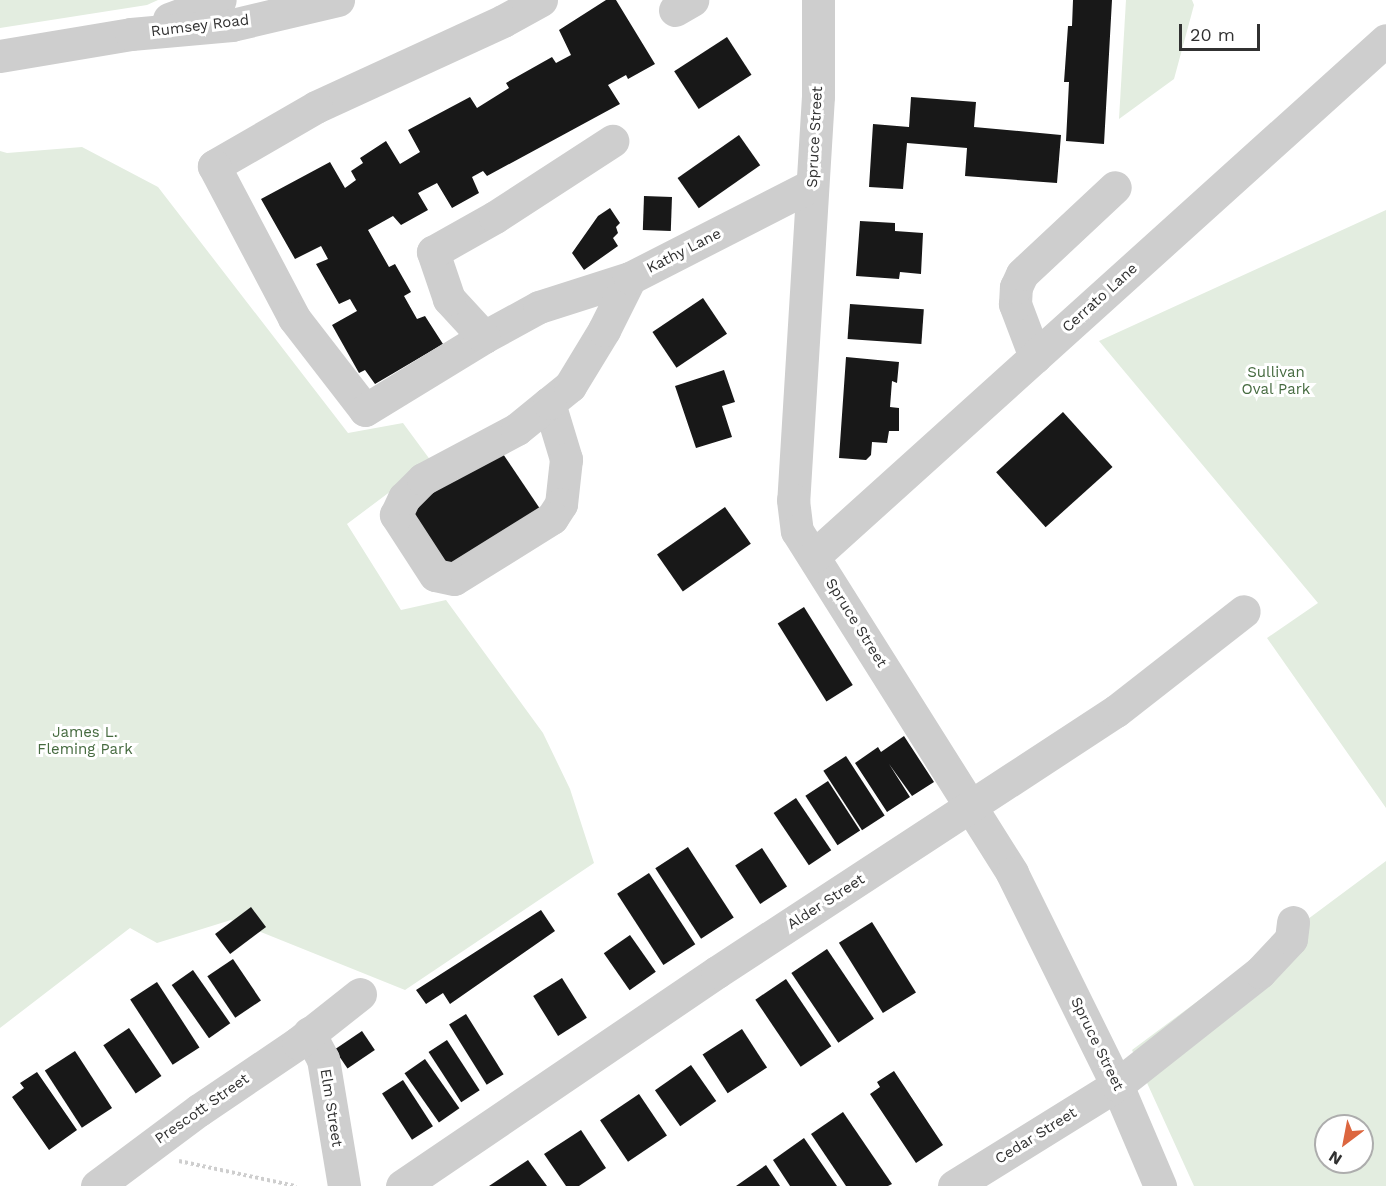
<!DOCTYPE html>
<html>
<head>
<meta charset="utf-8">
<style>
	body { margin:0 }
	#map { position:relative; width:1386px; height:1186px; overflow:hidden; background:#fff; font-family:"Work Sans",sans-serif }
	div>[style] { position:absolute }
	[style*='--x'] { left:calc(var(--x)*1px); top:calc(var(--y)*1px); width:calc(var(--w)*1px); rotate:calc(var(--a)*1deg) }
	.green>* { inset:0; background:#e3ede0 }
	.building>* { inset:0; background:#181818; transform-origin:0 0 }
	.path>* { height:4px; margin-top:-2px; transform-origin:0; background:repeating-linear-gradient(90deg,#cecece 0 3px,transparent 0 6px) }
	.minor>* { height:33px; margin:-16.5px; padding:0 16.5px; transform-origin:16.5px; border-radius:16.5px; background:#cecece }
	span { translate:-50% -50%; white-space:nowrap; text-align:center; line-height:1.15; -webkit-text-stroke:6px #fff; paint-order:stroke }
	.street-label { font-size:15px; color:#313131 }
	.park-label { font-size:15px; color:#466b40 }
	.north { position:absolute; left:1314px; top:1114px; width:60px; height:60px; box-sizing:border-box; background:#fff; border:2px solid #adadad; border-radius:50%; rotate:212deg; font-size:16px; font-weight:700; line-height:24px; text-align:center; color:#313131 }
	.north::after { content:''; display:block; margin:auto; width:21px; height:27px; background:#dc663f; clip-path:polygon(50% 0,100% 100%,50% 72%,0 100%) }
	.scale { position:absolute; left:1179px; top:24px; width:81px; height:27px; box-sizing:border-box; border:3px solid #313131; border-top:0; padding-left:8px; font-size:18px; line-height:21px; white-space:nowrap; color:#313131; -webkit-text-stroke:4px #fff; paint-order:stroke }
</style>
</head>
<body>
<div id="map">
	<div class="green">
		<i style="clip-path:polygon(0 0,158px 0,147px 5px,0 28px)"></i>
		<i style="clip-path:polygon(1126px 0,1192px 0,1194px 5px,1174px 79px,1119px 119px)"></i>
		<i style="clip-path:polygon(82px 147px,158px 187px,348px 433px,403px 423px,431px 461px,347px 524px,401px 610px,446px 600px,543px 733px,570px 789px,594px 863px,405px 990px,231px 920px,157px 943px,130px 928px,0 1028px,0 151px,7px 153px)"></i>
		<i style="clip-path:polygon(1386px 210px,1386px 808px,1267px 638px,1318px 603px,1099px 341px)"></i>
		<i style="clip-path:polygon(evenodd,1386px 861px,1386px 1186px,1194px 1186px,1132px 1050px,1386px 861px,1326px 1126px,1362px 1126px,1362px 1162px,1326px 1162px,1326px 1126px)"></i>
	</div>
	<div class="building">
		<i style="clip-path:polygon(606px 0,616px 0,655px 64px,628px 79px,626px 75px,608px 85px,620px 104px,487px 176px,483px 171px,472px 177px,479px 193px,452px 208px,437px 183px,418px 193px,428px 210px,401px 225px,393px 216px,368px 230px,389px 267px,395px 264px,411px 292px,404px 296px,417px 319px,425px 316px,443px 344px,375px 384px,365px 370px,359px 373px,332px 325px,357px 311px,350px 299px,339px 304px,316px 264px,328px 259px,321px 246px,295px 259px,261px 199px,330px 162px,345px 188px,356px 180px,351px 171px,363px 163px,360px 158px,386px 141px,400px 164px,420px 152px,408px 130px,470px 97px,477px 108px,509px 88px,506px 83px,552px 57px,556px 63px,571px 55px,559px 30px)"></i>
		<i style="clip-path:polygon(1073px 0,1112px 0,1104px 144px,1066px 141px,1069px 82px,1064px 82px,1068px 26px,1072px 26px)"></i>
		<i style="left:727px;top:37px;width:45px;height:63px;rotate:57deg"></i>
		<i style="clip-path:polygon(911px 97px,976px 102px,974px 127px,1061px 135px,1057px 183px,965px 176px,967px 148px,907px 143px,903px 189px,869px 187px,873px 124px,909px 127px)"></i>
		<i style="left:739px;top:135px;width:37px;height:75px;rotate:55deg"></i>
		<i style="left:644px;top:196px;width:28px;height:34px;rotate:2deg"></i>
		<i style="clip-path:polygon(610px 208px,620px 223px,616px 227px,618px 233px,613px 238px,618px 246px,584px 270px,572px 253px,598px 216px)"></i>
		<i style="clip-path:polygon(860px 221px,895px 223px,895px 231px,923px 233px,921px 274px,900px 272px,899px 279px,856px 276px)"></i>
		<i style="left:703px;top:298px;width:43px;height:61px;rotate:56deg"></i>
		<i style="left:850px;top:304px;width:74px;height:35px;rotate:4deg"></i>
		<i style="clip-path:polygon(846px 357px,899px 362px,897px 383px,892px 381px,890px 407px,899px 408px,899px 431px,889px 431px,887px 443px,872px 442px,871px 455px,866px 460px,839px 458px)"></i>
		<i style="clip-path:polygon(724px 370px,735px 402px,722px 406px,732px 437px,696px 448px,675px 386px)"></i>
		<i style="left:1063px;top:412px;width:74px;height:90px;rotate:48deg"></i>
		<i style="left:499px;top:448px;width:79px;height:109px;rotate:56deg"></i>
		<i style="left:725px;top:507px;width:45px;height:83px;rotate:55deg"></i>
		<i style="left:804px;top:607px;width:92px;height:31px;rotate:58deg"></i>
		<i style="clip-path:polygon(904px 736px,934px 782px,912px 796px,889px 764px,910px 797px,887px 812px,855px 763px,878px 747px,881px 752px)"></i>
		<i style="left:846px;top:756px;width:71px;height:27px;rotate:57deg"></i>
		<i style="left:828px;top:781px;width:59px;height:27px;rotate:57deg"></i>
		<i style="left:796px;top:798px;width:63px;height:27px;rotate:56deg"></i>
		<i style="left:688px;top:847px;width:84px;height:39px;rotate:57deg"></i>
		<i style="left:762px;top:848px;width:46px;height:32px;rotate:57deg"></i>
		<i style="left:649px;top:873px;width:85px;height:38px;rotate:57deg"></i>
		<i style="left:251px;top:907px;width:25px;height:45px;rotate:53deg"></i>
		<i style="clip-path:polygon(541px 910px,555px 931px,450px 1004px,443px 993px,426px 1004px,416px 990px)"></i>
		<i style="left:872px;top:922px;width:83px;height:39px;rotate:58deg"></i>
		<i style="left:630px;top:935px;width:45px;height:32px;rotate:55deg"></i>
		<i style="left:827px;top:949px;width:84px;height:43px;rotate:56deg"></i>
		<i style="left:233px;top:959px;width:50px;height:31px;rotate:56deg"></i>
		<i style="left:193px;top:970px;width:65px;height:26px;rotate:55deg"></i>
		<i style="left:562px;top:978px;width:47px;height:34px;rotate:58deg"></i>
		<i style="left:786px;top:979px;width:81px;height:37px;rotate:56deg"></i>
		<i style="left:157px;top:982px;width:78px;height:32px;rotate:57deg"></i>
		<i style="left:466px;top:1014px;width:71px;height:20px;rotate:58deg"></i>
		<i style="left:129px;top:1028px;width:58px;height:31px;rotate:56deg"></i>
		<i style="left:742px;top:1029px;width:46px;height:47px;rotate:57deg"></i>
		<i style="left:362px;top:1031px;width:23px;height:33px;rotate:56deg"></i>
		<i style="left:447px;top:1040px;width:60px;height:22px;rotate:57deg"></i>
		<i style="left:75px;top:1051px;width:68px;height:36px;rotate:57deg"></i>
		<i style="left:425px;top:1059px;width:60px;height:25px;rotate:55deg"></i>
		<i style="left:691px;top:1065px;width:44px;height:44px;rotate:55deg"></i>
		<i style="clip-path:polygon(894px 1071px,943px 1145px,916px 1163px,870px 1094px,880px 1087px,877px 1082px)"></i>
		<i style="clip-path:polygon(37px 1072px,77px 1130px,49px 1150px,12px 1097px,24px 1088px,20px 1083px)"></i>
		<i style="left:403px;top:1080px;width:55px;height:25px;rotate:57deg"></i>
		<i style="left:639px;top:1094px;width:50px;height:47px;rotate:56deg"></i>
		<i style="clip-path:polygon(843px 1112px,892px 1184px,888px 1186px,846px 1186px,811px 1134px)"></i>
		<i style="clip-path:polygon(581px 1130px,606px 1168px,579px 1186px,566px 1186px,544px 1154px)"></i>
		<i style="clip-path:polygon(804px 1138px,837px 1186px,790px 1186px,773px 1160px)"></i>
		<i style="clip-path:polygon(528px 1160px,547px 1186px,489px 1186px)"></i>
		<i style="clip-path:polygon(766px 1165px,780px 1186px,736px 1186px)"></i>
	</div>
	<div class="path">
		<i style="--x:179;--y:1161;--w:120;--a:12.1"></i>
	</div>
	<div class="minor">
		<i style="--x:541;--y:0;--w:43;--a:151.1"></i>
		<i style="--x:503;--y:21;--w:206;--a:155.3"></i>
		<i style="--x:316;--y:107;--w:118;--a:150"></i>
		<i style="--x:214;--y:166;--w:172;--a:62.2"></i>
		<i style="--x:294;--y:318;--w:116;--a:52.3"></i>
		<i style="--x:365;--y:410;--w:140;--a:-31.5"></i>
		<i style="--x:484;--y:337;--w:63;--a:-28.6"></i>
		<i style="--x:539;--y:307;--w:96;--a:-17.7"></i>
		<i style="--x:818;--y:0;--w:96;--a:90"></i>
		<i style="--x:818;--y:96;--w:405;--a:93.5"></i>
		<i style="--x:793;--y:500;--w:31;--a:83"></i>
		<i style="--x:797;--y:531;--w:404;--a:57.8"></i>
		<i style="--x:1012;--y:873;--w:237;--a:63.7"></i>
		<i style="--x:1117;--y:1085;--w:110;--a:66.9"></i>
		<i style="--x:675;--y:10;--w:20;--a:-30"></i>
		<i style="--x:169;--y:19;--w:54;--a:-20.4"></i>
		<i style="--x:0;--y:56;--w:133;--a:-9.5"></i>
		<i style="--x:131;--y:34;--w:101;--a:-5.1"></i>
		<i style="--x:232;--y:25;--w:109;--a:-13.3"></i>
		<i style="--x:484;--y:337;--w:52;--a:-132.6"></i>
		<i style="--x:449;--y:299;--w:50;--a:-108.8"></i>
		<i style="--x:433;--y:252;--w:71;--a:-29.4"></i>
		<i style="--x:495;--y:217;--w:140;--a:-33"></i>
		<i style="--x:1035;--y:357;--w:57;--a:-110.7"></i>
		<i style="--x:1015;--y:304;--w:17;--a:-87"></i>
		<i style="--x:1016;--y:287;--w:14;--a:-65"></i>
		<i style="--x:1022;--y:274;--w:127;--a:-43.1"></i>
		<i style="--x:549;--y:403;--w:59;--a:73.1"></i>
		<i style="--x:566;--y:459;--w:45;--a:96.3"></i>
		<i style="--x:561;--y:504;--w:17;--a:123"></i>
		<i style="--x:552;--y:518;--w:115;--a:148.1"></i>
		<i style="--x:454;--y:579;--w:19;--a:-168"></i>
		<i style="--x:435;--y:575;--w:72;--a:-123"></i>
		<i style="--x:396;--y:515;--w:19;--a:-65"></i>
		<i style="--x:404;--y:498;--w:27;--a:-45"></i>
		<i style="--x:423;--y:479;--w:106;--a:-28"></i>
		<i style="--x:517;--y:429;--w:41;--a:-39.1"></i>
		<i style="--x:549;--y:403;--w:27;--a:-39"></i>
		<i style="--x:570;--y:386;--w:66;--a:-58.7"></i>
		<i style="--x:604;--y:330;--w:58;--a:-63.4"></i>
		<i style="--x:630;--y:278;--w:204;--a:-27.1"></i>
		<i style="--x:814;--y:556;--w:770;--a:-42.05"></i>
		<i style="--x:309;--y:1033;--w:30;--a:62"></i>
		<i style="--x:323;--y:1059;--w:129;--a:80.6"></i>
		<i style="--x:97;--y:1186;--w:127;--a:-36.7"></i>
		<i style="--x:199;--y:1110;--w:120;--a:-34.1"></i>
		<i style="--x:298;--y:1043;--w:79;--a:-38.3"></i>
		<i style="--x:402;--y:1186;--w:381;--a:-34.2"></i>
		<i style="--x:717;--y:972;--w:477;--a:-33.2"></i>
		<i style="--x:1116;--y:711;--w:162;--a:-38"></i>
		<i style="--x:954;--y:1186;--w:192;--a:-31.8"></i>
		<i style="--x:1117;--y:1085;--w:182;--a:-38.3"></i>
		<i style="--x:1260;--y:972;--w:45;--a:-46.8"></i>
		<i style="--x:1291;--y:939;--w:17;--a:-83"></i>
	</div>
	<div class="street-label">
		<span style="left:200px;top:26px;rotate:-7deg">Rumsey Road</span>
		<span style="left:815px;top:137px;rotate:-87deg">Spruce Street</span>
		<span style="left:684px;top:251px;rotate:-27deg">Kathy Lane</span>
		<span style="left:1100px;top:298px;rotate:-42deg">Cerrato Lane</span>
		<span style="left:856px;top:623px;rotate:58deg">Spruce Street</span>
		<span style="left:826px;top:902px;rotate:-33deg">Alder Street</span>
		<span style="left:1097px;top:1044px;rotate:64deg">Spruce Street</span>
		<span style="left:331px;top:1108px;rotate:81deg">Elm Street</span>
		<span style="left:202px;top:1109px;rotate:-35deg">Prescott Street</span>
		<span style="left:1036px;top:1136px;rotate:-32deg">Cedar Street</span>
	</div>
	<div class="park-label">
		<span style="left:1276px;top:381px">Sullivan<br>Oval Park</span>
		<span style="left:85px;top:741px">James L.<br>Fleming Park</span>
	</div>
	<div class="north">N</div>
	<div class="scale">20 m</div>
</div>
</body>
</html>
